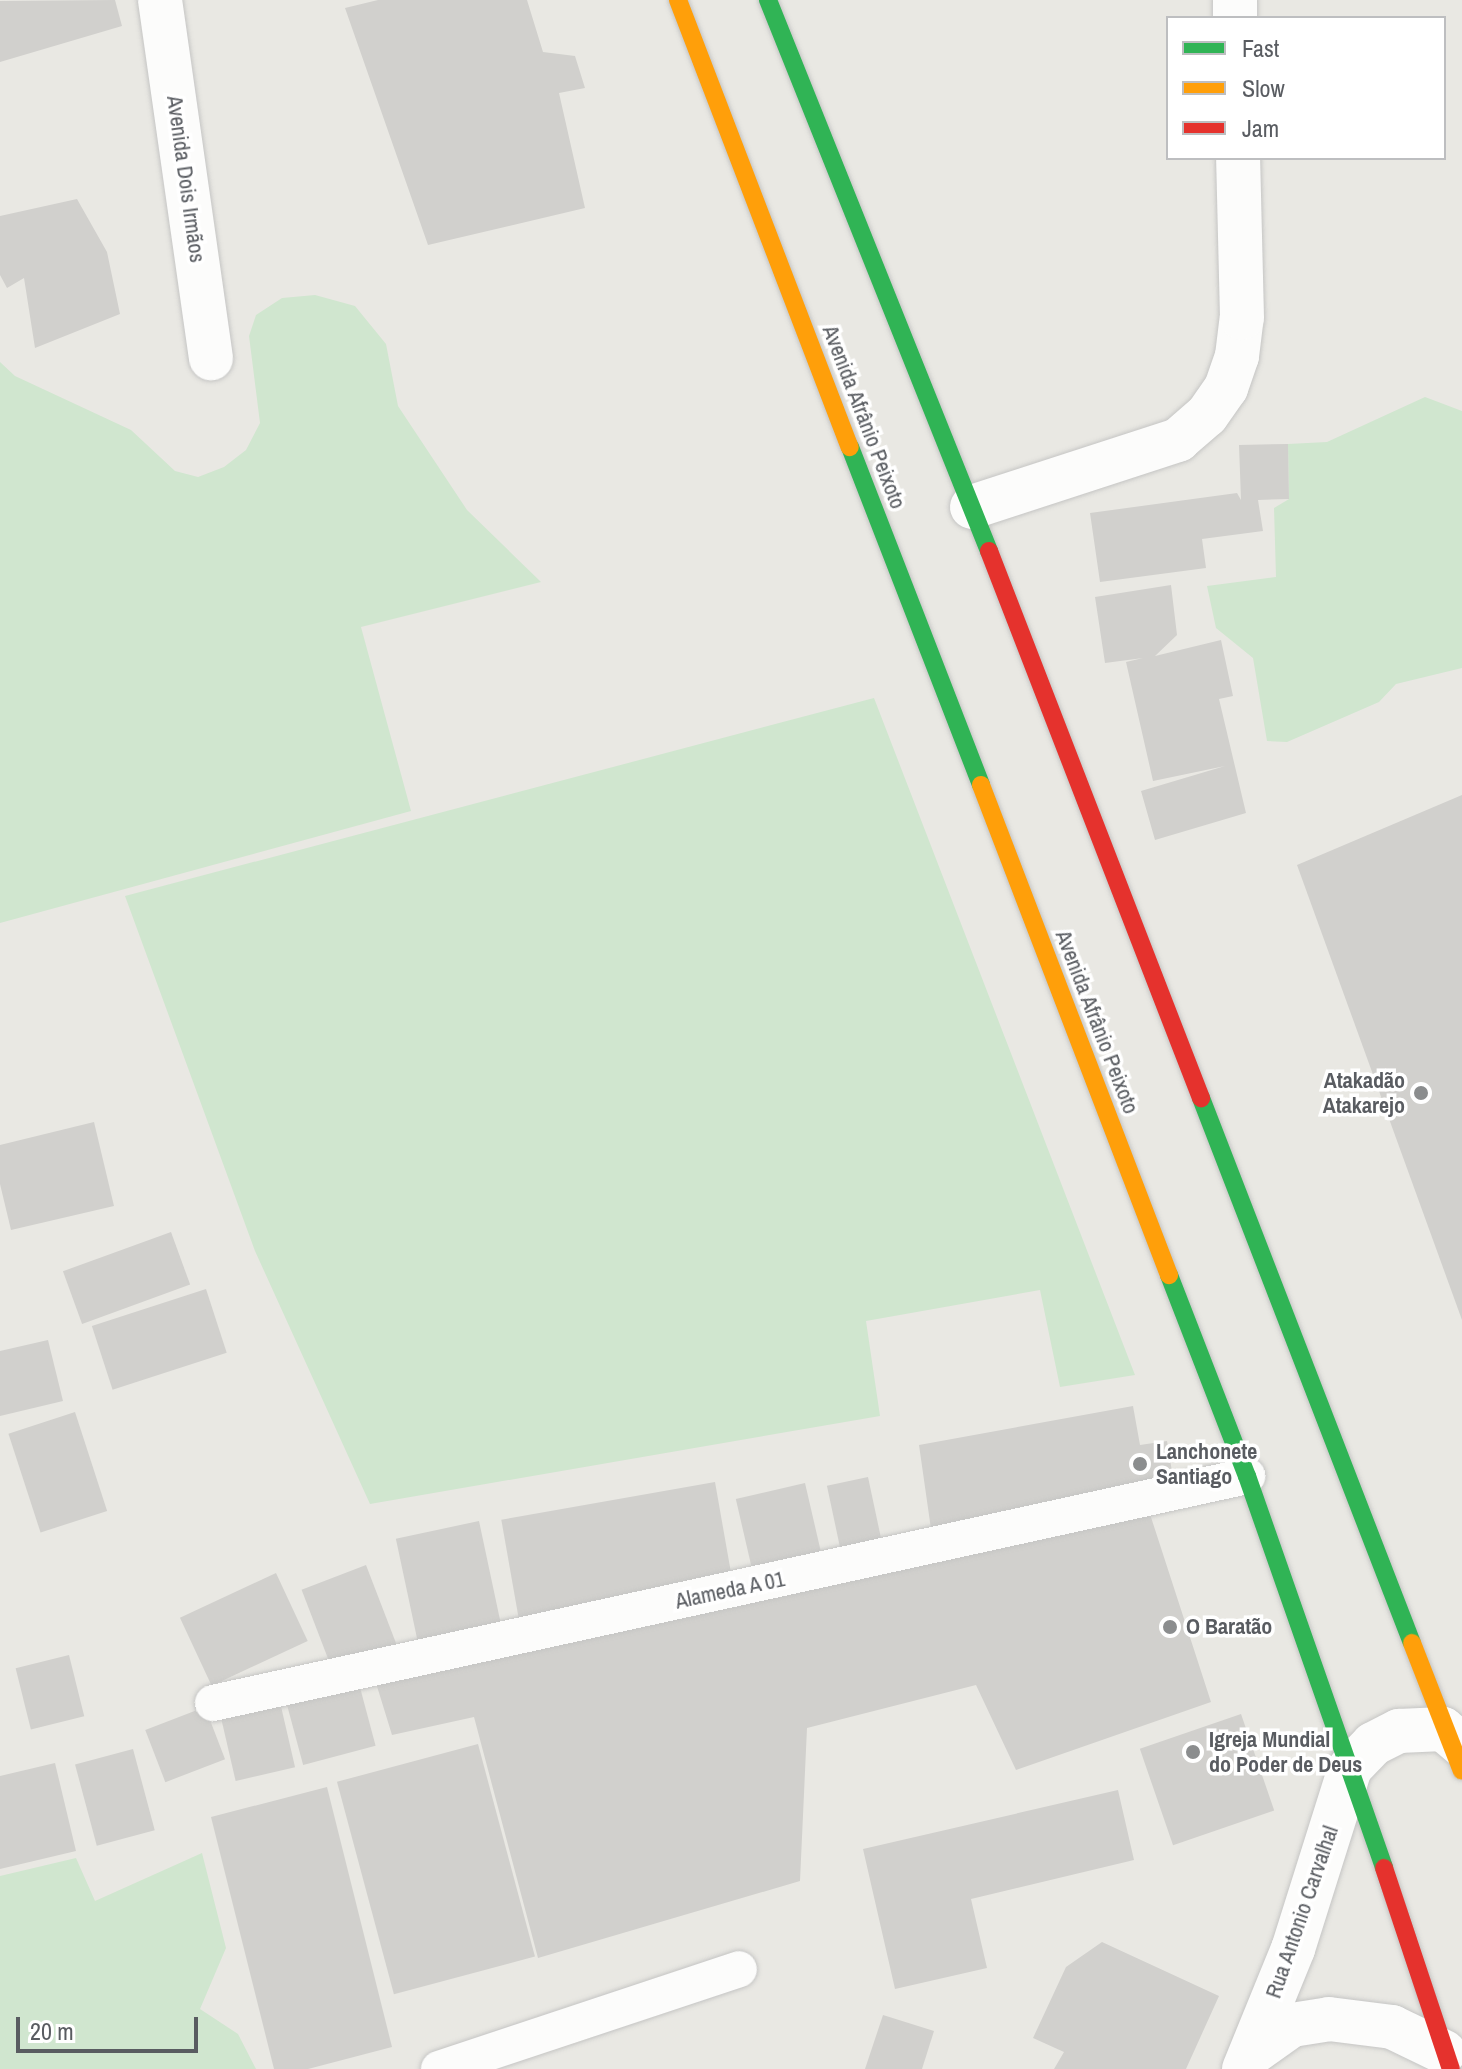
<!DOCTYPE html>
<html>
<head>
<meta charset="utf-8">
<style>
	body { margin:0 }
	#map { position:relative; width:1462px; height:2069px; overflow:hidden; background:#e9e8e3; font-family:"Archivo Narrow",sans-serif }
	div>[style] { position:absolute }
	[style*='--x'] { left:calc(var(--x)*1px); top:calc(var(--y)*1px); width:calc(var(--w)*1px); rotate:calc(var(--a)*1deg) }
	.green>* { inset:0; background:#d0e6cf }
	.building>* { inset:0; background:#d1d0cd; transform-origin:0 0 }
	.roads { filter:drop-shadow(0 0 2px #c5c5c4) drop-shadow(0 0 2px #c5c5c4) }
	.lane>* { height:36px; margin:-18px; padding:0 18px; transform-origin:18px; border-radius:18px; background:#fcfcfb }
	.street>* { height:44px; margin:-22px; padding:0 22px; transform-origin:22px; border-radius:22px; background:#fcfcfb }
	.fast>* { height:18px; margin:-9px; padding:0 9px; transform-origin:9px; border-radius:9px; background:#30b455 }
	.slow>* { height:18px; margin:-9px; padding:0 9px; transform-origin:9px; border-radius:9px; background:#ff9f0a }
	.jam>* { height:18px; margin:-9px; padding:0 9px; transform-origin:9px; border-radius:9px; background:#e5322d }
	.dots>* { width:22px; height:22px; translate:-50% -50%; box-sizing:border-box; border:4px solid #fff; border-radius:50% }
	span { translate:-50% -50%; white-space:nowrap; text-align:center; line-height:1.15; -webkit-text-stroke:7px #fff; paint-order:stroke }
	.street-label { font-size:22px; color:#595c61 }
	.poi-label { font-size:22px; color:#595c61; font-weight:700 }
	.right { translate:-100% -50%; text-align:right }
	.left { translate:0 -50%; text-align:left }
	.legend { position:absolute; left:1166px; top:16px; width:280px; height:144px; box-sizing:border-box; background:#fff; border:2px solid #bdbec0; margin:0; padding:10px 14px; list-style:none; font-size:24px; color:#595c61 }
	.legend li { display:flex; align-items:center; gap:16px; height:40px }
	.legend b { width:40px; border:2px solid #bdbec0 }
	.scale { position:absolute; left:16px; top:2017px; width:182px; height:36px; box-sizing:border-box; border:4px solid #595c61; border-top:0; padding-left:10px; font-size:24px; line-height:28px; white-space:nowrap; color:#595c61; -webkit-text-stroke:6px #fff; paint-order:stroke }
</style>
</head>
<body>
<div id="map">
	<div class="green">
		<i style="clip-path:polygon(315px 295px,355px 306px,386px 344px,398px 406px,467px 510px,541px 582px,361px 627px,411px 811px,0 923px,0 362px,15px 376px,131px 430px,175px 471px,198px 477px,224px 467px,246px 450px,260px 423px,249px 336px,256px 315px,282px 298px)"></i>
		<i style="clip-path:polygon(1425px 397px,1462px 411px,1462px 668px,1396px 684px,1379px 702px,1287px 742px,1267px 741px,1253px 658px,1216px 628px,1207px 586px,1276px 577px,1274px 508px,1289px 499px,1288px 444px,1327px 442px)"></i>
		<i style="clip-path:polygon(874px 698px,1135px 1375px,1060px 1387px,1040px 1290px,866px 1321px,880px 1416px,370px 1504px,255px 1251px,125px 896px)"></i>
		<i style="clip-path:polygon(202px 1853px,226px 1948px,200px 2009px,238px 2034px,256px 2069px,0 2069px,0 1876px,76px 1858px,95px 1901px)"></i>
	</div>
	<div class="building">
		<i style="clip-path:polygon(115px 0,122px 26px,0 62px,0 1px)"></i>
		<i style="clip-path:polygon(378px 0,527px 0,543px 52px,575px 56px,585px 88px,559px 93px,585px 208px,428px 245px,345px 8px)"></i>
		<i style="clip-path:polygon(77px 199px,107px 252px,120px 314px,35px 348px,24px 278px,7px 288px,0 275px,0 216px)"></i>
		<i style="clip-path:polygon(1288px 444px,1289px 499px,1258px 500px,1263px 531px,1202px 539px,1206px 568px,1100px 582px,1090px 513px,1237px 493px,1241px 500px,1239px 445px)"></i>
		<i style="clip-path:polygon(1171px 585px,1177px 635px,1155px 656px,1221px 640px,1233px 696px,1219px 699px,1246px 813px,1155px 840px,1141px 791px,1225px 766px,1153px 781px,1126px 662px,1143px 658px,1105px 663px,1095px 597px)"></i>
		<i style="clip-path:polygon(1462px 795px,1462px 1320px,1297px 865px)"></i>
		<i style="clip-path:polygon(94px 1122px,114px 1206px,11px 1230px,0 1184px,0 1145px)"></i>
		<i style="left:171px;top:1232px;width:56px;height:115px;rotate:70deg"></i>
		<i style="left:206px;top:1289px;width:67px;height:120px;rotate:72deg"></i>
		<i style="clip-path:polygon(48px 1340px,63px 1401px,0 1416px,0 1351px)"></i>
		<i style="clip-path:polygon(1133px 1406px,1140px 1445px,1167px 1441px,1175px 1490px,932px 1536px,919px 1445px)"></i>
		<i style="left:75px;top:1412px;width:104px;height:70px;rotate:72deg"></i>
		<i style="left:868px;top:1477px;width:72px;height:42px;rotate:78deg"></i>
		<i style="left:715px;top:1482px;width:105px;height:217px;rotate:80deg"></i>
		<i style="left:805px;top:1483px;width:74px;height:71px;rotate:77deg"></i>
		<i style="clip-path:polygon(1149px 1511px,1211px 1702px,1016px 1770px,976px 1685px,807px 1728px,800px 1881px,538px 1958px,474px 1717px,392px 1735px,376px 1683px)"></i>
		<i style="left:479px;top:1521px;width:114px;height:85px;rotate:78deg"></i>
		<i style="left:366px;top:1565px;width:90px;height:69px;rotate:69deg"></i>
		<i style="left:276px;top:1573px;width:75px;height:106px;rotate:65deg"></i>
		<i style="left:69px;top:1655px;width:63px;height:55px;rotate:76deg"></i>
		<i style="left:358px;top:1680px;width:68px;height:75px;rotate:75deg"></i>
		<i style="left:280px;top:1702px;width:67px;height:61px;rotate:77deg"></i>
		<i style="left:205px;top:1707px;width:56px;height:64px;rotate:69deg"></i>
		<i style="left:1241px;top:1714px;width:102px;height:107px;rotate:71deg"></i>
		<i style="left:478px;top:1744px;width:220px;height:146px;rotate:75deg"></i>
		<i style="left:133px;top:1749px;width:84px;height:60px;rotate:75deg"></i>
		<i style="clip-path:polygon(55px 1763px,76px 1851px,0 1869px,0 1776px)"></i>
		<i style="clip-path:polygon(327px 1787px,392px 2047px,308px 2069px,274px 2069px,211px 1817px)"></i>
		<i style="clip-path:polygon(1118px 1790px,1134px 1860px,971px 1899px,987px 1968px,895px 1989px,863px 1849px)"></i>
		<i style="clip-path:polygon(1102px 1942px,1219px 1996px,1186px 2069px,1054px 2069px,1064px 2052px,1033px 2038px,1066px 1967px)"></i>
		<i style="clip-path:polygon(883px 2015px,934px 2031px,922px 2069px,865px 2069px)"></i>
	</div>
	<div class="roads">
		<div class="lane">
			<i style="--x:213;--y:1703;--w:1059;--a:-12.38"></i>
			<i style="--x:439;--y:2069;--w:316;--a:-18.4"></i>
		</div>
		<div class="street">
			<i style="--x:160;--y:0;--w:362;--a:81.9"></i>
			<i style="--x:1235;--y:0;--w:18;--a:90"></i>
			<i style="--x:972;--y:507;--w:217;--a:-18"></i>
			<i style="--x:1178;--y:440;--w:38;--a:-41"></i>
			<i style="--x:1207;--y:415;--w:33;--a:-55"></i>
			<i style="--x:1226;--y:388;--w:34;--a:-71"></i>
			<i style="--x:1237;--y:356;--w:38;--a:-83"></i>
			<i style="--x:1242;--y:318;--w:160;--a:-91.4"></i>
			<i style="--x:1251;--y:2054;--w:50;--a:-35.3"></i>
			<i style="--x:1292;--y:2025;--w:37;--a:-9"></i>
			<i style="--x:1329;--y:2019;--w:64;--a:7.2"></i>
			<i style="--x:1392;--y:2027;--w:58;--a:25.7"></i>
			<i style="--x:1244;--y:2069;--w:130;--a:-67.8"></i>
			<i style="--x:1293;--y:1949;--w:190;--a:-72.5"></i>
			<i style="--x:1350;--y:1768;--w:33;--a:-46"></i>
			<i style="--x:1373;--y:1744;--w:29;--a:-27"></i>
			<i style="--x:1399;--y:1731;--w:44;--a:-2.6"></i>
			<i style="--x:1443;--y:1729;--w:25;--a:40"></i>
		</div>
		<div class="fast">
			<i style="--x:768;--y:0;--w:594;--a:68.14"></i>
			<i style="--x:850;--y:447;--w:362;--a:68.8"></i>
			<i style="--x:1201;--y:1098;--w:584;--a:68.84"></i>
			<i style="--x:1169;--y:1275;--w:216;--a:68.8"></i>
			<i style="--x:1247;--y:1476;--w:415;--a:70.7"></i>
		</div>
		<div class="slow">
			<i style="--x:678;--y:0;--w:479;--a:69"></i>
			<i style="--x:981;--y:785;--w:525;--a:69.01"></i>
			<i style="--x:1412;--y:1643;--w:137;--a:68.7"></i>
		</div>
		<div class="jam">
			<i style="--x:989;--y:551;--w:587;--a:68.82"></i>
			<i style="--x:1384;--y:1868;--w:212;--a:71.6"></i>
		</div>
	</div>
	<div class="dots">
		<i style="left:1421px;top:1093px;background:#8b8d8e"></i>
		<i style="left:1140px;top:1464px;background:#8b8d8e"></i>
		<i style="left:1170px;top:1627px;background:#8b8d8e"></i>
		<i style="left:1193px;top:1752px;background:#8b8d8e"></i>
	</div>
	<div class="street-label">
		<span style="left:186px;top:179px;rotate:82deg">Avenida Dois Irmãos</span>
		<span style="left:864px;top:417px;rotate:69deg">Avenida Afrânio Peixoto</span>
		<span style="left:1097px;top:1022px;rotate:69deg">Avenida Afrânio Peixoto</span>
		<span style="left:730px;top:1590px;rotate:-12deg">Alameda A 01</span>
		<span style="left:1302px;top:1912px;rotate:-71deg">Rua Antonio Carvalhal</span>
	</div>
	<div class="poi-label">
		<span class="right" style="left:1405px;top:1093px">Atakadão<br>Atakarejo</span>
		<span class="left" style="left:1156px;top:1464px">Lanchonete<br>Santiago</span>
		<span class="left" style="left:1186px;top:1627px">O Baratão</span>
		<span class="left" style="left:1209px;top:1752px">Igreja Mundial<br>do Poder de Deus</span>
	</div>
	<ul class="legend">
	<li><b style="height:10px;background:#30b455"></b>Fast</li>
	<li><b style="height:10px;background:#ff9f0a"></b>Slow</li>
	<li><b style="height:10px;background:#e5322d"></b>Jam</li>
	</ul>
	<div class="scale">20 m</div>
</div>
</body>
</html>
